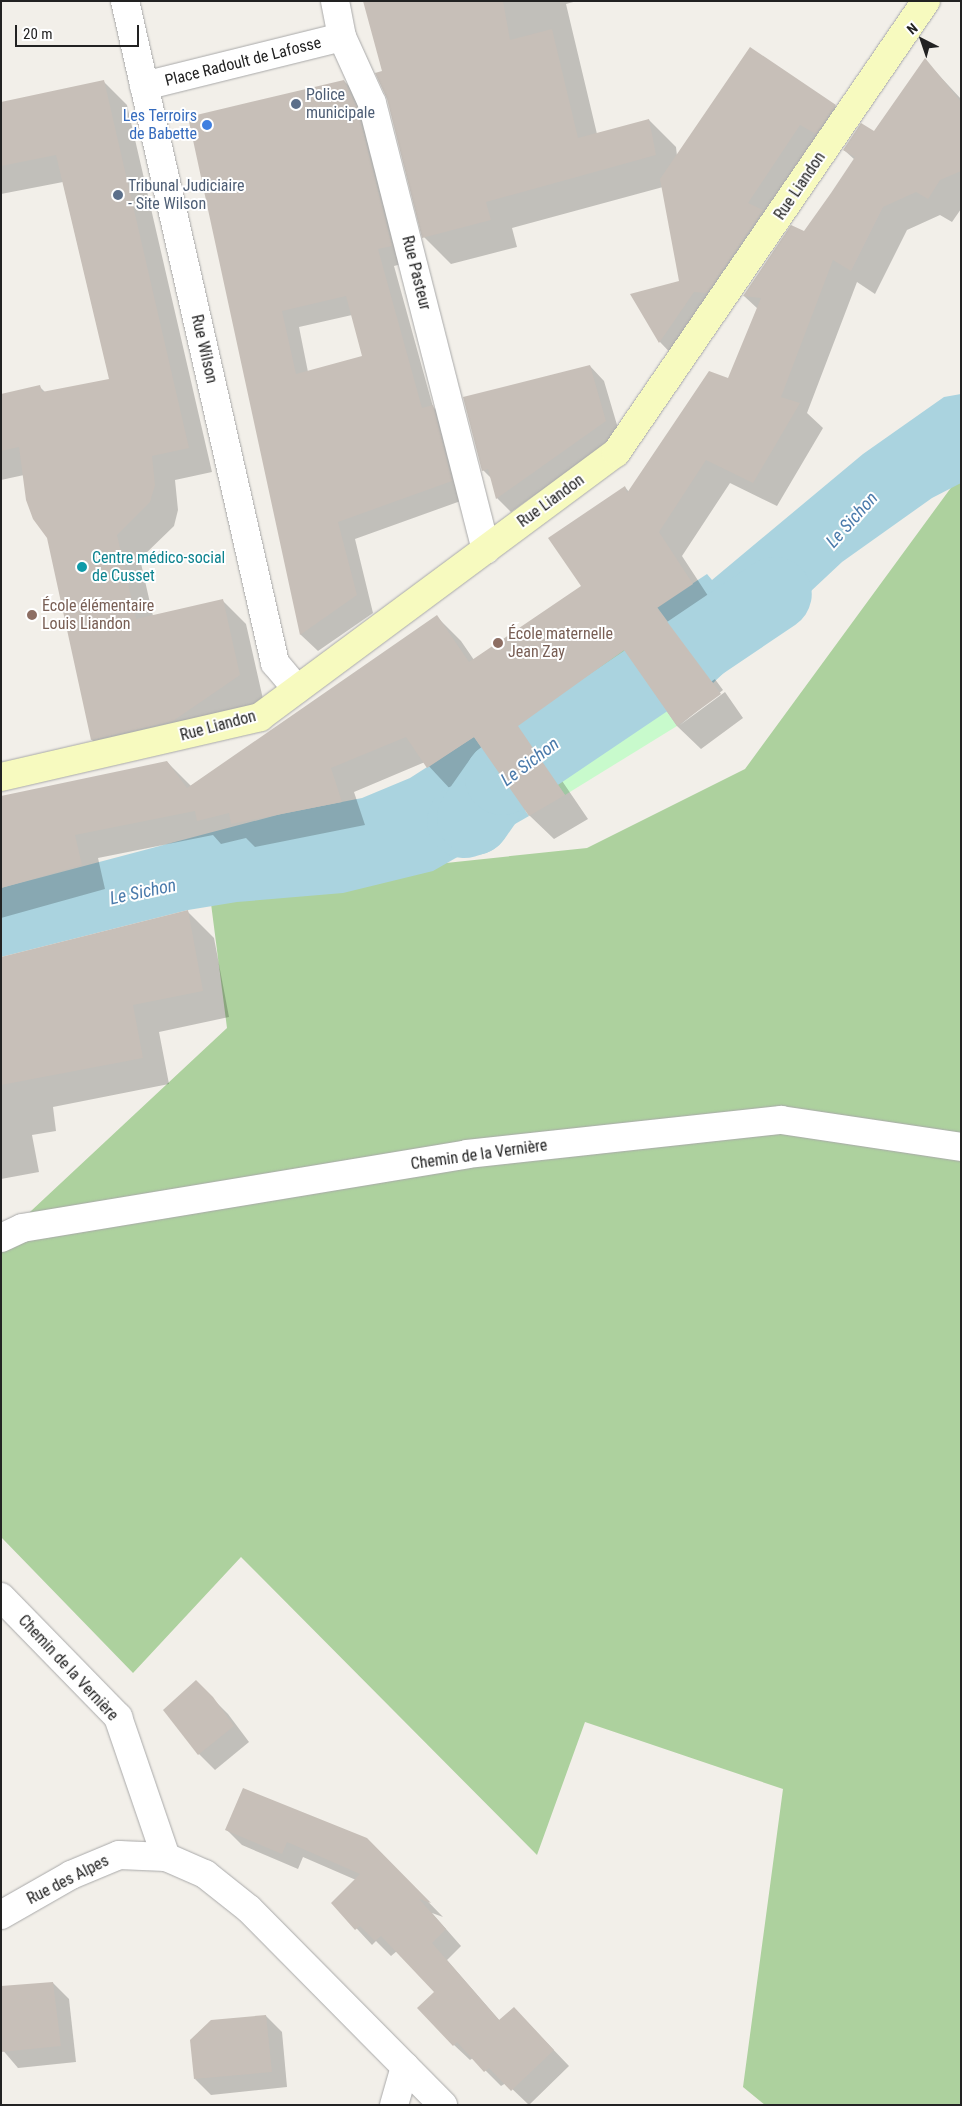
<!DOCTYPE html>
<html>
<head>
<meta charset="utf-8">
<style>
	body { margin:0 }
	#map { position:relative; width:962px; height:2106px; overflow:hidden; background:#f2efe9; font-family:"Roboto Condensed",sans-serif }
	div>[style] { position:absolute }
	[style*='--x'] { left:calc(var(--x)*1px); top:calc(var(--y)*1px); width:calc(var(--w)*1px); rotate:calc(var(--a)*1deg) }
	.forest>* { inset:0; background:#add19e }
	.park>* { inset:0; background:#c8facc }
	.water>* { inset:0; background:#aad3df }
	.shadow>* { inset:0; background:#0003 }
	.river>* { height:74px; margin:-37px; padding:0 37px; transform-origin:37px; border-radius:37px; background:#aad3df }
	.building>* { inset:0; background:#c7bfb8 }
	.roads { filter:drop-shadow(0 0 1px #a9a9a9) drop-shadow(0 0 1px #a9a9a9) }
	.minor>* { height:28px; margin:-14px; padding:0 14px; transform-origin:14px; border-radius:14px; background:#fff }
	.secondary>* { height:28px; margin:-14px; padding:0 14px; transform-origin:14px; border-radius:14px; background:#f7fabf }
	.dots>* { width:14px; height:14px; translate:-50% -50%; box-sizing:border-box; border:2px solid #fff; border-radius:50% }
	span { translate:-50% -50%; white-space:nowrap; text-align:center; line-height:1.15; -webkit-text-stroke:4px #fff; paint-order:stroke }
	.street-label { font-size:16px; color:#222 }
	.service-label { font-size:16px; color:#4e5e75 }
	.left { translate:0 -50%; text-align:left }
	.shop-label { font-size:16px; color:#366cbe }
	.right { translate:-100% -50%; text-align:right }
	.culture-label { font-size:16px; color:#0d838f }
	.education-label { font-size:16px; color:#785e54 }
	.water-label { font-size:18px; color:#4a7aab; font-style:italic }
	.frame { position:absolute; inset:0; border:2px solid #222; pointer-events:none }
	.north { position:absolute; left:897px; top:15px; width:50px; height:50px; -webkit-text-stroke:4px #fff; paint-order:stroke; rotate:319deg; font-size:14px; font-weight:700; line-height:20px; text-align:center; color:#222 }
	.north::after { content:''; display:block; margin:auto; width:18px; height:22px; background:#222; clip-path:polygon(50% 0,100% 100%,50% 72%,0 100%) }
	.scale { position:absolute; left:15px; top:25px; width:124px; height:22px; box-sizing:border-box; border:2px solid #222; border-top:0; padding-left:6px; font-size:15px; line-height:18px; white-space:nowrap; color:#222; -webkit-text-stroke:4px #fff; paint-order:stroke }
</style>
</head>
<body>
<div id="map">
	<div class="forest">
		<i style="clip-path:polygon(961px 474px,961px 2105px,765px 2105px,743px 2087px,783px 1789px,585px 1722px,537px 1855px,241px 1557px,133px 1673px,1px 1537px,1px 1239px,227px 1028px,209px 888px,587px 848px,745px 769px)"></i>
	</div>
	<div class="park">
		<i style="clip-path:polygon(624px 650px,677px 726px,565px 795px,524px 734px,523px 722px)"></i>
	</div>
	<div class="water">
		<i style="clip-path:polygon(961px 394px,961px 483px,932px 498px,842px 562px,713px 683px,657px 607px,707px 574px,712px 580px,863px 454px,944px 397px)"></i>
		<i style="clip-path:polygon(474px 737px,529px 816px,433px 871px,343px 893px,237px 902px,188px 910px,1px 957px,1px 888px,281px 814px,362px 798px,410px 778px)"></i>
	</div>
	<div class="shadow">
		<i style="clip-path:polygon(365px 1px,577px 1px,566px 4px,597px 134px,649px 120px,676px 147px,677px 156px,835px 106px,856px 128px,837px 155px,822px 146px,772px 221px,784px 233px,728px 314px,715px 313px,681px 364px,660px 342px,632px 295px,680px 282px,663px 187px,512px 228px,517px 247px,451px 264px,424px 237px)"></i>
		<i style="clip-path:polygon(925px 60px,961px 99px,961px 209px,952px 222px,940px 215px,907px 230px,875px 294px,857px 282px,807px 413px,823px 428px,777px 506px,730px 483px,682px 556px,716px 608px,680px 632px,723px 690px,680px 725px,725px 692px,743px 718px,701px 749px,677px 726px,643px 677px,541px 750px,588px 819px,554px 839px,530px 816px,494px 763px,452px 791px,425px 762px,354px 792px,365px 825px,255px 847px,246px 838px,221px 844px,213px 835px,98px 858px,105px 889px,1px 918px,1px 797px,167px 762px,191px 786px,437px 617px,461px 641px,474px 660px,582px 587px,625px 487px,629px 492px,729px 380px,758px 309px,744px 296px,805px 233px,855px 160px,844px 150px,874px 133px)"></i>
		<i style="clip-path:polygon(evenodd,344px 81px,361px 98px,409px 262px,394px 266px,433px 407px,450px 423px,469px 498px,355px 539px,373px 613px,318px 651px,301px 635px,190px 118px,344px 81px,352px 315px,363px 357px,308px 372px,299px 327px,352px 315px)"></i>
		<i style="clip-path:polygon(104px 82px,127px 105px,212px 472px,175px 480px,178px 510px,174px 526px,140px 559px,153px 616px,223px 601px,246px 624px,263px 699px,197px 744px,116px 763px,92px 740px,48px 537px,24px 475px,1px 480px,1px 395px,40px 387px,46px 393px,110px 380px,63px 182px,1px 194px,1px 103px)"></i>
		<i style="clip-path:polygon(590px 366px,604px 381px,620px 435px,511px 512px,497px 498px,492px 479px,483px 470px)"></i>
		<i style="clip-path:polygon(187px 911px,214px 938px,229px 1017px,159px 1032px,169px 1084px,53px 1107px,56px 1131px,32px 1135px,39px 1172px,1px 1179px,1px 959px)"></i>
		<i style="clip-path:polygon(196px 1682px,228px 1714px,249px 1742px,215px 1770px,199px 1754px)"></i>
		<i style="clip-path:polygon(227px 1830px,368px 1840px,443px 1917px,432px 1913px,461px 1946px,447px 1960px,500px 2021px,529px 2024px,569px 2066px,529px 2105px,506px 2083px,501px 2086px,473px 2058px,470px 2060px,454px 2045px,436px 1992px,397px 1951px,391px 1956px,376px 1941px,372px 1945px,333px 1903px,356px 1880px,303px 1857px,298px 1869px,242px 1845px)"></i>
		<i style="clip-path:polygon(53px 1983px,69px 1999px,76px 2062px,18px 2068px,1px 2048px)"></i>
		<i style="clip-path:polygon(266px 2016px,282px 2032px,287px 2087px,211px 2095px,195px 2079px)"></i>
	</div>
	<div class="river">
		<i style="--x:464;--y:821;--w:10;--a:-17"></i>
		<i style="--x:474;--y:818;--w:49;--a:-55"></i>
		<i style="--x:502;--y:778;--w:329;--a:-34"></i>
	</div>
	<div class="building">
		<i style="clip-path:polygon(363px 1px,503px 1px,510px 40px,552px 29px,578px 138px,649px 119px,656px 155px,486px 202px,491px 220px,422px 238px,387px 99px,375px 73px,382px 71px)"></i>
		<i style="clip-path:polygon(750px 47px,836px 105px,816px 134px,800px 125px,748px 203px,763px 210px,707px 293px,694px 292px,659px 343px,630px 294px,679px 281px,660px 179px)"></i>
		<i style="clip-path:polygon(925px 58px,961px 102px,961px 171px,940px 180px,928px 199px,916px 192px,883px 207px,851px 271px,833px 260px,781px 397px,800px 403px,753px 483px,706px 460px,659px 532px,693px 584px,657px 608px,721px 694px,677px 726px,624px 650px,518px 726px,565px 795px,529px 816px,474px 737px,427px 768px,406px 737px,331px 768px,342px 802px,231px 824px,229px 813px,197px 821px,195px 811px,75px 835px,82px 865px,1px 888px,1px 796px,167px 761px,187px 788px,437px 615px,469px 662px,581px 586px,548px 538px,625px 486px,627px 493px,709px 371px,728px 378px,761px 298px,743px 296px,791px 225px,804px 231px,831px 193px,855px 157px,843px 150px,861px 123px,874px 131px)"></i>
		<i style="clip-path:polygon(104px 80px,189px 448px,152px 456px,155px 485px,150px 502px,117px 535px,136px 619px,223px 599px,240px 675px,173px 721px,91px 740px,47px 538px,33px 519px,26px 500px,19px 447px,1px 451px,1px 394px,40px 385px,42px 392px,109px 379px,56px 155px,1px 166px,1px 102px)"></i>
		<i style="clip-path:polygon(evenodd,344px 80px,357px 108px,392px 246px,378px 249px,422px 408px,433px 405px,452px 481px,338px 522px,357px 595px,300px 635px,188px 117px,344px 80px,346px 296px,362px 356px,296px 374px,282px 311px,346px 296px)"></i>
		<i style="clip-path:polygon(590px 365px,606px 421px,496px 499px,488px 469px,482px 471px,463px 397px)"></i>
		<i style="clip-path:polygon(188px 910px,203px 991px,133px 1005px,143px 1058px,1px 1085px,1px 957px)"></i>
		<i style="clip-path:polygon(196px 1680px,213px 1697px,234px 1726px,198px 1755px,163px 1710px)"></i>
		<i style="clip-path:polygon(243px 1788px,367px 1838px,431px 1903px,419px 1899px,446px 1929px,432px 1943px,499px 2020px,514px 2007px,554px 2050px,511px 2091px,489px 2068px,484px 2072px,457px 2042px,453px 2046px,417px 2008px,434px 1992px,381px 1936px,375px 1941px,360px 1926px,355px 1930px,331px 1903px,360px 1874px,287px 1842px,282px 1854px,225px 1830px)"></i>
		<i style="clip-path:polygon(53px 1982px,61px 2046px,1px 2052px,1px 1986px)"></i>
		<i style="clip-path:polygon(266px 2015px,272px 2072px,194px 2079px,190px 2040px,211px 2020px)"></i>
	</div>
	<div class="roads">
		<div class="minor">
			<i style="--x:125;--y:1;--w:679;--a:77.23"></i>
			<i style="--x:275;--y:663;--w:34;--a:50"></i>
			<i style="--x:335;--y:1;--w:37;--a:79"></i>
			<i style="--x:342;--y:37;--w:72;--a:65.6"></i>
			<i style="--x:372;--y:103;--w:461;--a:75.7"></i>
			<i style="--x:144;--y:86;--w:204;--a:-13.9"></i>
			<i style="--x:1;--y:1238;--w:23;--a:-25"></i>
			<i style="--x:22;--y:1228;--w:451;--a:-9.4"></i>
			<i style="--x:467;--y:1154;--w:316;--a:-6.2"></i>
			<i style="--x:781;--y:1120;--w:182;--a:8.5"></i>
			<i style="--x:1;--y:1597;--w:168;--a:45.7"></i>
			<i style="--x:118;--y:1717;--w:148;--a:71.1"></i>
			<i style="--x:1;--y:1915;--w:81;--a:-29.7"></i>
			<i style="--x:71;--y:1875;--w:52;--a:-22.6"></i>
			<i style="--x:119;--y:1855;--w:47;--a:2.4"></i>
			<i style="--x:166;--y:1857;--w:43;--a:23.6"></i>
			<i style="--x:205;--y:1874;--w:56;--a:38.5"></i>
			<i style="--x:249;--y:1909;--w:276;--a:45.3"></i>
			<i style="--x:394;--y:2105;--w:40;--a:-74"></i>
		</div>
		<div class="secondary">
			<i style="--x:1;--y:777;--w:266;--a:-13"></i>
			<i style="--x:260;--y:717;--w:443;--a:-36.6"></i>
			<i style="--x:616;--y:453;--w:548;--a:-55.56"></i>
		</div>
	</div>
	<div class="dots">
		<i style="left:296px;top:104px;background:#5c6f8a"></i>
		<i style="left:207px;top:125px;background:#3f7fe0"></i>
		<i style="left:118px;top:195px;background:#5c6f8a"></i>
		<i style="left:82px;top:567px;background:#0f9aa8"></i>
		<i style="left:32px;top:615px;background:#8d6e63"></i>
		<i style="left:498px;top:643px;background:#8d6e63"></i>
	</div>
	<div class="street-label">
		<span style="left:243px;top:62px;rotate:-14deg">Place Radoult de Lafosse</span>
		<span style="left:800px;top:186px;rotate:-56deg">Rue Liandon</span>
		<span style="left:416px;top:273px;rotate:76deg">Rue Pasteur</span>
		<span style="left:204px;top:349px;rotate:77deg">Rue Wilson</span>
		<span style="left:551px;top:501px;rotate:-36deg">Rue Liandon</span>
		<span style="left:218px;top:726px;rotate:-15deg">Rue Liandon</span>
		<span style="left:479px;top:1155px;rotate:-8deg">Chemin de la Vernière</span>
		<span style="left:68px;top:1668px;rotate:47deg">Chemin de la Vernière</span>
		<span style="left:68px;top:1880px;rotate:-27deg">Rue des Alpes</span>
	</div>
	<div class="service-label">
		<span class="left" style="left:306px;top:104px">Police<br>municipale</span>
		<span class="left" style="left:128px;top:195px">Tribunal Judiciaire<br>- Site Wilson</span>
	</div>
	<div class="shop-label">
		<span class="right" style="left:197px;top:125px">Les Terroirs<br>de Babette</span>
	</div>
	<div class="culture-label">
		<span class="left" style="left:92px;top:567px">Centre médico-social<br>de Cusset</span>
	</div>
	<div class="education-label">
		<span class="left" style="left:42px;top:615px">École élémentaire<br>Louis Liandon</span>
		<span class="left" style="left:508px;top:643px">École maternelle<br>Jean Zay</span>
	</div>
	<div class="water-label">
		<span style="left:852px;top:520px;rotate:-48deg">Le Sichon</span>
		<span style="left:530px;top:762px;rotate:-37deg">Le Sichon</span>
		<span style="left:143px;top:892px;rotate:-12deg">Le Sichon</span>
	</div>
	<div class="frame"></div>
	<div class="north">N</div>
	<div class="scale">20 m</div>
</div>
</body>
</html>
